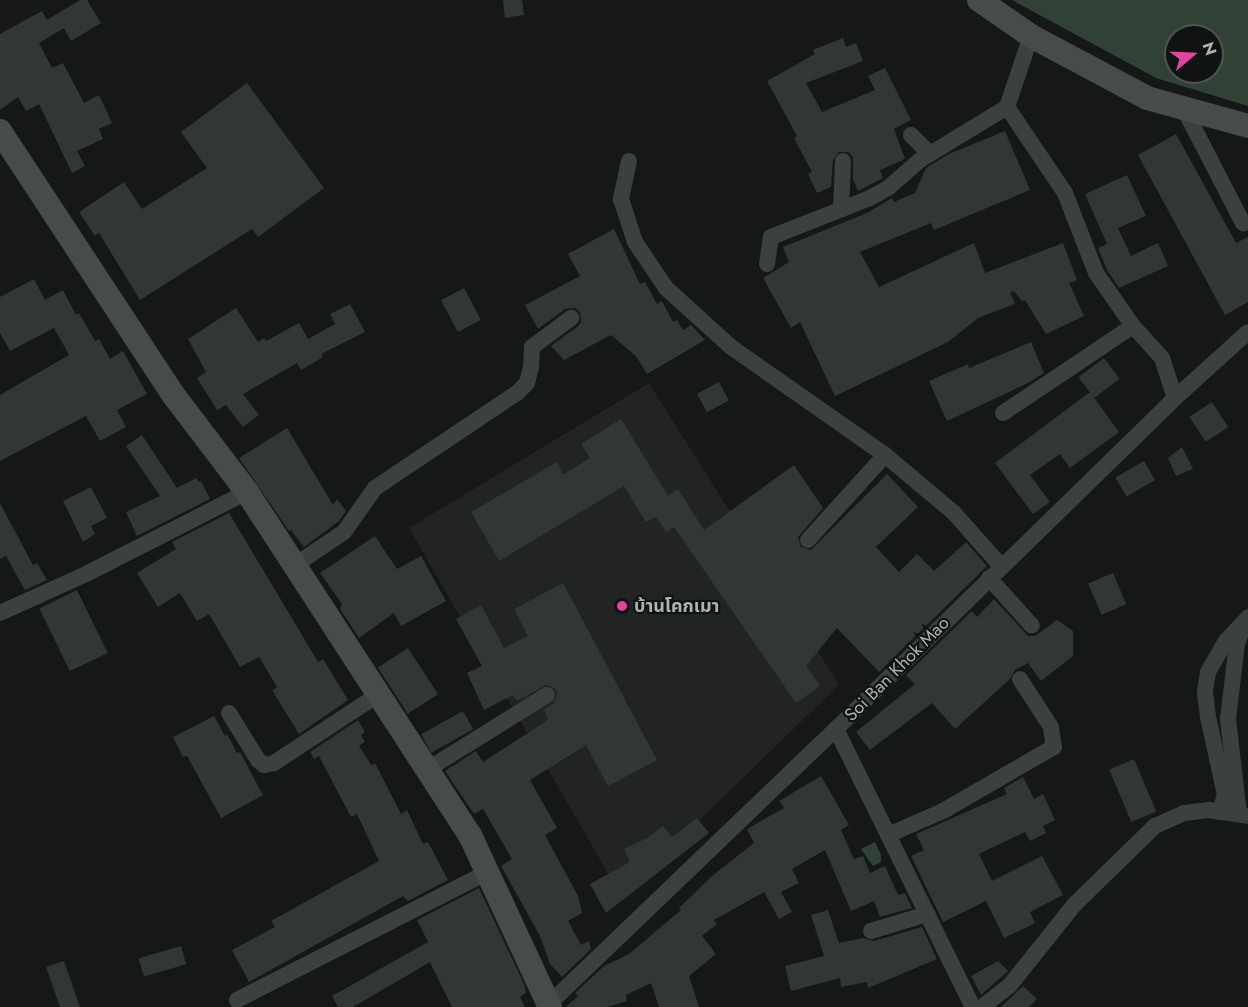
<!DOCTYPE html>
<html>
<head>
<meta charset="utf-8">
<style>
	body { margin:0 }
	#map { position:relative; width:1248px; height:1007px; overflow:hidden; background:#161717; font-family:Jost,"Noto Sans Thai",sans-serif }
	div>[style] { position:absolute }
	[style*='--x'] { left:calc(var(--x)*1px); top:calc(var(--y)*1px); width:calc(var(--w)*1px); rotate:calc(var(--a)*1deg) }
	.built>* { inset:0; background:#222424 }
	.water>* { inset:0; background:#324136 }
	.building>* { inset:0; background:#333636; transform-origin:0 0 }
	.street>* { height:16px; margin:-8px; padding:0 8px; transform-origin:8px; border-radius:8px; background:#3c413f }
	.secondary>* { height:24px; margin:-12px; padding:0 12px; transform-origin:12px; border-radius:12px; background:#454c49 }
	.dots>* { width:16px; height:16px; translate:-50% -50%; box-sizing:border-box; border:3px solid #111212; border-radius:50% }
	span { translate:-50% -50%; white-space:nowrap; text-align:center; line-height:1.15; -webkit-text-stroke:4.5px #111212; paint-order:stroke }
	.poi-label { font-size:18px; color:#a9b6af; font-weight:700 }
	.left { translate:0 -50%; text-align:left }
	.street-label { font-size:18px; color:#a9b6af }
	.north { position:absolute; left:1164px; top:24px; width:60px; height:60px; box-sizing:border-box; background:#111212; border:2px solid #4e5451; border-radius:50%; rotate:71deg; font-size:16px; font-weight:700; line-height:24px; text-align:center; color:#a9b6af }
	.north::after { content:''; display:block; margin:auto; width:21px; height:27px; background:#e2439c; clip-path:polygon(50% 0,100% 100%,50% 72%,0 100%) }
</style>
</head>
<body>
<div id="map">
	<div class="built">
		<i style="clip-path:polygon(649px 383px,839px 685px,621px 896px,409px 528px)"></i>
	</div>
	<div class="water">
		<i style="clip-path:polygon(evenodd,1012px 0,1248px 0,1248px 106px,1156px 78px,1012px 0,1176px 36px,1212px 36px,1212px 72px,1176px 72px,1176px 36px)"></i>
		<i style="clip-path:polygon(875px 842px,881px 855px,881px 862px,873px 866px,861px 849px)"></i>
	</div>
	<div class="building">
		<i style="clip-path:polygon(80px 0,87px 0,101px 23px,71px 41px,64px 28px,39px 43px,52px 68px,63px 63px,84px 103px,99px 95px,112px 123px,99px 129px,103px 139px,77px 151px,85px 166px,72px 173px,39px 104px,26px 111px,18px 97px,0 110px,0 34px,42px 11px,47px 20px)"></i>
		<i style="clip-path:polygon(503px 0,522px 0,524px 15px,505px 18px)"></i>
		<i style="clip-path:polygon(843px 38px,846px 47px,856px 43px,863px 61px,806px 83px,822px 112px,875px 90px,868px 76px,885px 68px,911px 120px,894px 129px,905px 159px,880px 170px,883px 178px,858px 191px,853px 179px,853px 157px,848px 152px,839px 152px,833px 160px,831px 187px,817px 193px,808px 174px,812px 172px,794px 138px,797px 136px,767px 81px,815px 54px,813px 50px)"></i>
		<i style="clip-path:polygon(247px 83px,324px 188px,258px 237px,252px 229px,140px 300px,99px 233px,95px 236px,79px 212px,124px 182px,142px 209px,207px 168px,181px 132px)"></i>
		<i style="clip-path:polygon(1005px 131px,1030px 190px,934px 230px,931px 223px,860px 252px,879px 287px,974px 243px,985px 273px,1063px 243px,1077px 280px,1069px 283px,1084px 316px,1046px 334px,1025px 300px,1022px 301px,1014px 291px,1010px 293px,1015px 304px,978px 318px,948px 342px,835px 396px,800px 322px,791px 328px,763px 278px,789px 262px,783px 247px,867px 213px,892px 198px,894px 202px,915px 193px,926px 168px,949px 154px)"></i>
		<i style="clip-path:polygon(1176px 134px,1236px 243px,1248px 237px,1248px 302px,1225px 315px,1138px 155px)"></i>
		<i style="clip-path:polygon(1127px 175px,1146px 216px,1118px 228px,1131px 256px,1158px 243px,1168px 266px,1119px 288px,1107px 270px,1098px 248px,1107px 244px,1085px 194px)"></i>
		<i style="clip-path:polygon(614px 229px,640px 284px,645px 282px,657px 304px,662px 301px,673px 322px,677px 320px,683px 330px,691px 325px,705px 340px,647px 374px,636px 356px,611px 335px,564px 360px,551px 346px,578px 326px,581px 322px,580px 312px,575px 308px,565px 309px,538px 329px,525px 305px,580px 276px,568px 254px)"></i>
		<i style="clip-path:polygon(34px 279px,45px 300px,63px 290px,76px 315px,79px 313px,95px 341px,99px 339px,110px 359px,123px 351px,147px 394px,117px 410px,126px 427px,100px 441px,86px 416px,0 461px,0 395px,69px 355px,54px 328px,10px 351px,0 333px,0 297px)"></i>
		<i style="left:464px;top:288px;width:36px;height:26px;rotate:62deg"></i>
		<i style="clip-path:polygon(350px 304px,365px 332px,321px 354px,323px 357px,301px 370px,297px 363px,243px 394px,259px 415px,243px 427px,226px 405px,217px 410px,197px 378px,206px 372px,188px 339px,236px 308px,258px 342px,264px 338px,266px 341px,299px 323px,308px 339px,335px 324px,330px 314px)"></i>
		<i style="clip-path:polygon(1031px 342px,1044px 373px,1030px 382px,947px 421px,929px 381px,968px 364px,969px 368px)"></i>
		<i style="left:1104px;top:358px;width:26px;height:32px;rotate:53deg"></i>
		<i style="left:719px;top:382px;width:21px;height:25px;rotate:62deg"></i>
		<i style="clip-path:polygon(1090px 392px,1119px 432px,1070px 468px,1060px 454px,1030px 475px,1050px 502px,1033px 514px,995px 463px)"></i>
		<i style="left:1212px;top:402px;width:30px;height:27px;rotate:57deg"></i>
		<i style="clip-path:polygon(621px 419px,668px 496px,678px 489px,704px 530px,794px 465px,823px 508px,798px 537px,801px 547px,811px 550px,887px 474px,918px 507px,876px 547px,899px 572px,917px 554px,934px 571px,966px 542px,987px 566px,879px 672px,837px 628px,806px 666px,820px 686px,796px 703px,674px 527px,666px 532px,656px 517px,646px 522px,624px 486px,499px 561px,471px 512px,557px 462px,563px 475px,590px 458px,581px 444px)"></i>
		<i style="clip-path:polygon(287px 428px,333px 505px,337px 499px,346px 511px,339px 521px,304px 547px,291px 530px,289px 531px,239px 458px)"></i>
		<i style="clip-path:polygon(142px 435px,177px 488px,196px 478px,199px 482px,201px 481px,210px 499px,137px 536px,126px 512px,160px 496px,126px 446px)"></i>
		<i style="clip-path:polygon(1182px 447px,1193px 469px,1176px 476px,1168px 458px)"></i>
		<i style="left:1144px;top:461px;width:22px;height:33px;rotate:60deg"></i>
		<i style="clip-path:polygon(91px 487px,107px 518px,91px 526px,95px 534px,83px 542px,63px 501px)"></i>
		<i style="clip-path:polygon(0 503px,33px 565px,37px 563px,47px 580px,25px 590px,6px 556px,0 559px)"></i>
		<i style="clip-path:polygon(229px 513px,318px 662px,323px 659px,348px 700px,299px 734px,272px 690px,277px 687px,259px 657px,240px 667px,209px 614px,197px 621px,180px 593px,158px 607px,137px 573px,176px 549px,172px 542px)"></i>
		<i style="clip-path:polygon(375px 536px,397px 569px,421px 556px,446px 601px,401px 626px,394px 613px,359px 638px,340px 609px,342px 604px,320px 573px)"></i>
		<i style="left:1113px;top:573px;width:34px;height:27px;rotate:67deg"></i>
		<i style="clip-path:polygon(563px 583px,657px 760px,608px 786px,586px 745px,530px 780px,557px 828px,545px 835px,578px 896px,582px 913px,568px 921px,581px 945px,589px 941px,591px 949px,562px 977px,550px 964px,540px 936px,501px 866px,512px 859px,483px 809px,474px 814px,445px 771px,476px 751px,483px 762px,548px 720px,544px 709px,553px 704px,557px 695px,556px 689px,546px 685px,517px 701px,513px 695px,484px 710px,467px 673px,482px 666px,456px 619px,481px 605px,504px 648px,528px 636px,514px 609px)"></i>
		<i style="left:77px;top:590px;width:70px;height:42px;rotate:64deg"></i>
		<i style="clip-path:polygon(994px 599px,1028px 636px,1035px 636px,1057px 620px,1073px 631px,1073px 656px,1041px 681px,1028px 663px,1015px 670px,1010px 679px,955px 729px,932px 703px,870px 750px,856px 732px,915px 684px,906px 675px,972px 611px,977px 617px)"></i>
		<i style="left:408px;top:648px;width:55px;height:36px;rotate:57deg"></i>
		<i style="left:463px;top:711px;width:21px;height:48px;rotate:61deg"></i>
		<i style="clip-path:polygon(214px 716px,225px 736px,227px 734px,237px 753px,240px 752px,263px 795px,221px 818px,187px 756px,183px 757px,173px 737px)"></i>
		<i style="clip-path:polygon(358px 720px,365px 732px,361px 735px,365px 742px,359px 746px,372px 766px,375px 763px,401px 814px,407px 810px,423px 844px,428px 842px,448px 880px,408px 901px,403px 896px,249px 982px,232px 950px,275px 927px,271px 921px,379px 861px,357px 814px,351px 817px,319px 756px,314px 759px,310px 752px)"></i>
		<i style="left:1134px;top:759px;width:57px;height:27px;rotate:67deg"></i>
		<i style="clip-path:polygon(821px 776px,849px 825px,841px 830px,854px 859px,863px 856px,870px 873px,885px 866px,898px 895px,905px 893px,912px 908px,880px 917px,874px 901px,851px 911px,825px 850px,792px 869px,799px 883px,781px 892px,792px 912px,779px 919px,764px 892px,714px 920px,717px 924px,702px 936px,716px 954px,689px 976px,699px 1007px,659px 1007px,651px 983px,626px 995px,627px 1001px,607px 1007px,566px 1007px,578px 996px,575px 993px,604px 966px,629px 954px,681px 910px,679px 908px,712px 876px,754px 843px,747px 829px,784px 808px,779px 801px)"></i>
		<i style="clip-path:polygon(1023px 777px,1034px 799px,1043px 794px,1055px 820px,1043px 826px,1046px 833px,1030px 841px,1025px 832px,979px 854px,992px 881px,1042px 856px,1063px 895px,1030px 912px,1035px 923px,1004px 938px,986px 901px,943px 922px,911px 856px,924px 850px,916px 834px,1007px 794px,1004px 788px)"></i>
		<i style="clip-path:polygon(697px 818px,709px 833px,606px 913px,590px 884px,630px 862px,624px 849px,647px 838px,663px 826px,672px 837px)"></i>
		<i style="clip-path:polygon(479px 888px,524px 984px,526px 993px,520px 997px,525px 1007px,452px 1007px,430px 962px,353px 1007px,338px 1007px,332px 996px,428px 942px,417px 920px)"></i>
		<i style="clip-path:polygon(828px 910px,839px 943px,864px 938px,874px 941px,922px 927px,937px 959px,868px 988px,867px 982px,841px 987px,840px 978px,791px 991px,785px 966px,824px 956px,811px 915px)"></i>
		<i style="left:181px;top:946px;width:19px;height:44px;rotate:74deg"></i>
		<i style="clip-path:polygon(64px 961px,80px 1007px,60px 1007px,46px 967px)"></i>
		<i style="clip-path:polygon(998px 961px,1008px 971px,981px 995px,971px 976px)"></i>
		<i style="clip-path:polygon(1023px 986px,1037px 999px,1029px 1007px,1001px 1007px)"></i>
	</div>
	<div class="street">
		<i style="--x:1031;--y:36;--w:75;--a:108.7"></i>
		<i style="--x:1007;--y:107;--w:104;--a:56"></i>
		<i style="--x:1065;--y:193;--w:86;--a:68.8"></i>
		<i style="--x:1096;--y:273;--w:65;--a:55.1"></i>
		<i style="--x:1133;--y:326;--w:43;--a:47.8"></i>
		<i style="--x:1162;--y:358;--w:42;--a:72"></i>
		<i style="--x:1183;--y:107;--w:131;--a:62.7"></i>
		<i style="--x:911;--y:135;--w:27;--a:45"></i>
		<i style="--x:629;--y:161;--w:39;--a:102"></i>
		<i style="--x:621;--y:199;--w:45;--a:72"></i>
		<i style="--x:635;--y:242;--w:55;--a:56"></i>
		<i style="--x:666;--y:288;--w:88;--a:42.2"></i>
		<i style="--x:731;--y:347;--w:188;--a:35"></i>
		<i style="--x:885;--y:455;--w:90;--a:40"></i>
		<i style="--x:954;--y:513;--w:71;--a:48.4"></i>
		<i style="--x:841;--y:209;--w:48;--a:-87.6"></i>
		<i style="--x:767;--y:264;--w:27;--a:-82"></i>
		<i style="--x:771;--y:237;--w:106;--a:-21.5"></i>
		<i style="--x:870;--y:198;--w:21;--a:-29"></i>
		<i style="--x:888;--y:188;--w:43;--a:-41.2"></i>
		<i style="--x:920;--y:160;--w:102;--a:-31.3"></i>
		<i style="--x:1003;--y:413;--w:156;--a:-33.8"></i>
		<i style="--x:808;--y:540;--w:115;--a:-47.8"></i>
		<i style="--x:295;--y:565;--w:59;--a:-34"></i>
		<i style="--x:344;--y:532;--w:54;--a:-54.8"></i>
		<i style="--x:375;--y:488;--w:171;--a:-33.8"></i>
		<i style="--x:517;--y:393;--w:14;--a:-45"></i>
		<i style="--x:527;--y:383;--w:16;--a:-76"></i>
		<i style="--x:531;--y:367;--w:20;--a:-87"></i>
		<i style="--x:532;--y:347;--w:49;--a:-36.6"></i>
		<i style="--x:989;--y:578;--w:64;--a:48.1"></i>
		<i style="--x:0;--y:613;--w:97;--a:-24.4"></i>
		<i style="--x:88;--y:573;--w:178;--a:-27"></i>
		<i style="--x:229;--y:713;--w:55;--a:58.3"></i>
		<i style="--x:258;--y:760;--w:8;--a:40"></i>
		<i style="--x:264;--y:765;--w:10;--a:-11"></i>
		<i style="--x:274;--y:763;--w:126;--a:-33.3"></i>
		<i style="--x:836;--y:729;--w:310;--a:63.8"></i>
		<i style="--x:428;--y:769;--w:140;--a:-31.9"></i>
		<i style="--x:1220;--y:812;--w:18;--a:-74"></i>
		<i style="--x:1225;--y:795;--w:80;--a:-102.3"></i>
		<i style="--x:1208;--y:717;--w:26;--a:-97"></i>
		<i style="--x:1205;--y:691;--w:19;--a:-81"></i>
		<i style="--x:1208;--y:672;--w:36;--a:-60"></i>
		<i style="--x:1226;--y:641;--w:33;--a:-47"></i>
		<i style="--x:1239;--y:814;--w:96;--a:-96.6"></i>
		<i style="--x:1228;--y:719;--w:76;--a:-83.2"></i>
		<i style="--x:1237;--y:644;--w:18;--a:-71"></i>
		<i style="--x:888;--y:835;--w:60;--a:-23.6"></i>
		<i style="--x:943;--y:811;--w:128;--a:-30"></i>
		<i style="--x:1054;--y:747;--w:20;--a:-99"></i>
		<i style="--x:1051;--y:727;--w:57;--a:-122.9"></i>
		<i style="--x:871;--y:931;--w:59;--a:-16.9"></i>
		<i style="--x:237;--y:1000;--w:282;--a:-27"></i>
		<i style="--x:549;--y:1004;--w:397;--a:-43.8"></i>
		<i style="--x:836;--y:729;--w:474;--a:-44.3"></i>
		<i style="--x:1175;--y:398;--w:98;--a:-42.1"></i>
		<i style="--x:982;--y:1007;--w:36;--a:-38"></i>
		<i style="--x:1010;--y:985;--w:104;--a:-51.3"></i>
		<i style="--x:1075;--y:904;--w:112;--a:-44.3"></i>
		<i style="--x:1155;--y:826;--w:32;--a:-24"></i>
		<i style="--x:1184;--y:813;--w:24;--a:-7"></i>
		<i style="--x:1208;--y:810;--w:40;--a:8.5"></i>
	</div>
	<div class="secondary">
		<i style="--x:979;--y:0;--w:63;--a:34.7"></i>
		<i style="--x:1031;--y:36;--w:132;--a:28.1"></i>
		<i style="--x:1147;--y:98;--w:105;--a:15.5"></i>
		<i style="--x:0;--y:131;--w:318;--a:56.7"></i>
		<i style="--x:175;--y:397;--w:119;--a:52.8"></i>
		<i style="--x:247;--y:492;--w:409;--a:57"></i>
		<i style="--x:470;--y:835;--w:190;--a:65.1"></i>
	</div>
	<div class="dots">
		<i style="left:622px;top:606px;background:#e2439c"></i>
	</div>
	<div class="poi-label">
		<span class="left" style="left:634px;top:606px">บ้านโคกเมา</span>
	</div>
	<div class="street-label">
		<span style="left:897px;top:669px;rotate:-45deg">Soi Ban Khok Mao</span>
	</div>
	<div class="north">N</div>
</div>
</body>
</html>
